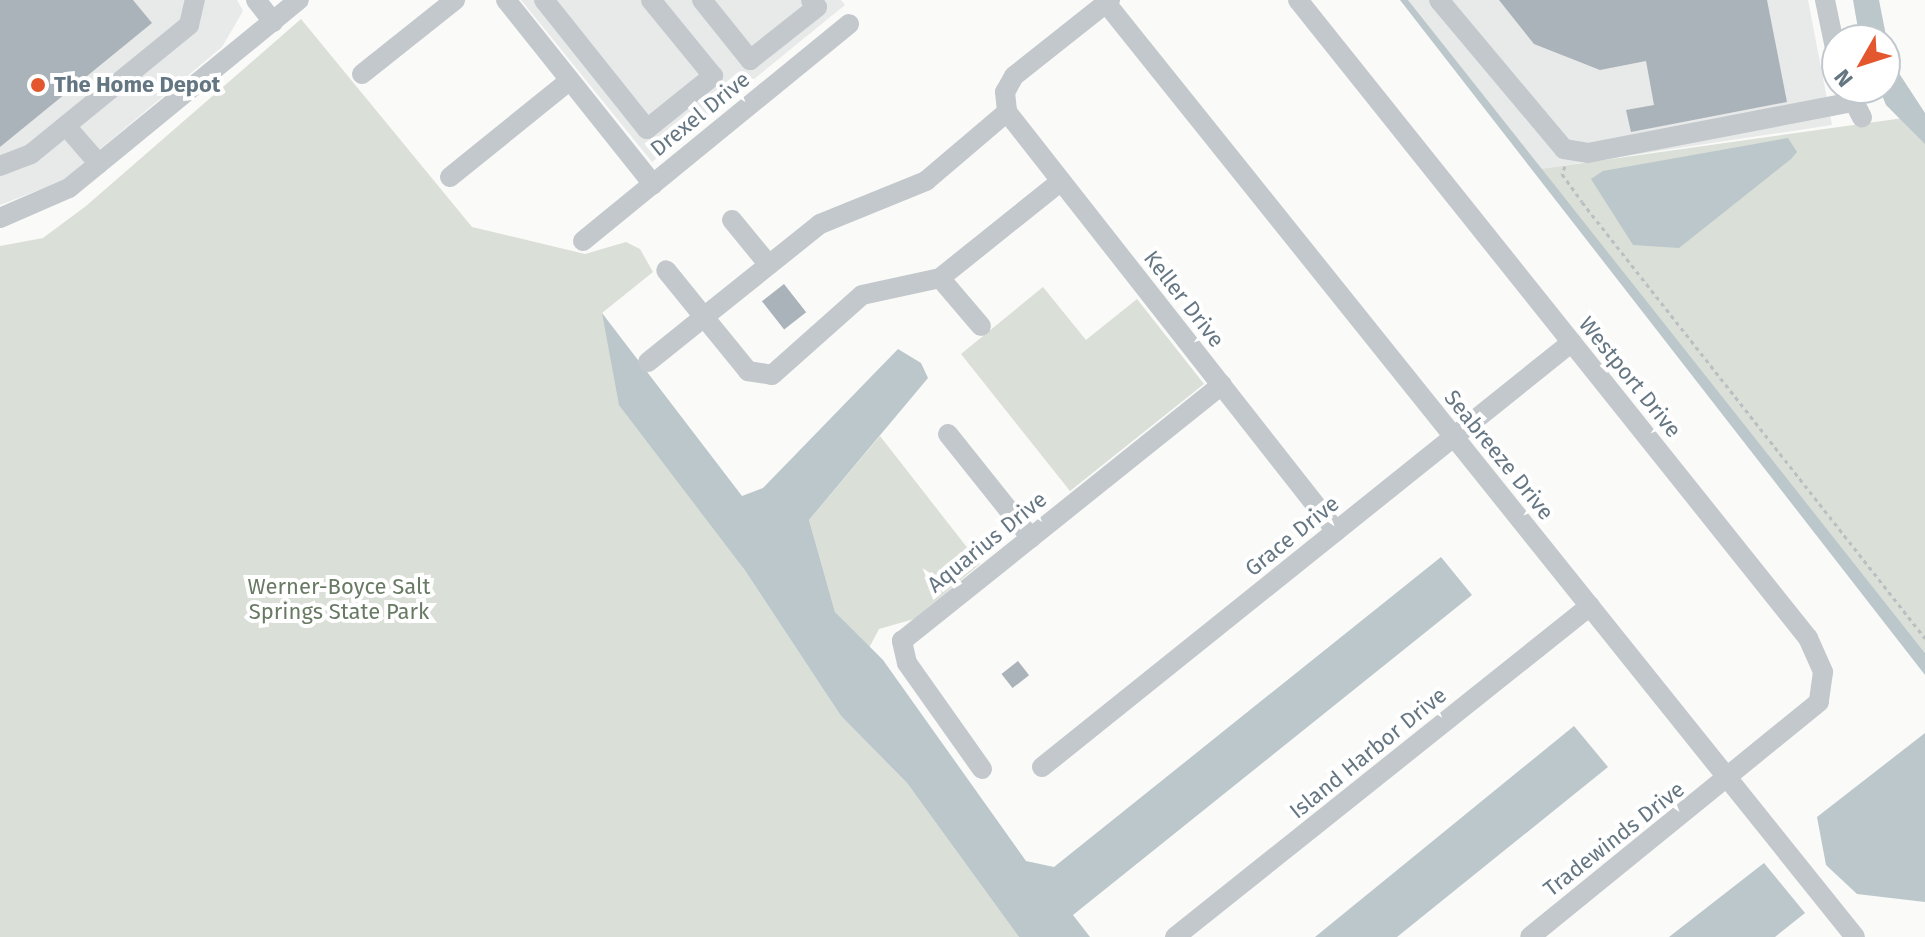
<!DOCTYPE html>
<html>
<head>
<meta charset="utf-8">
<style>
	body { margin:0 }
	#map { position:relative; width:1925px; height:937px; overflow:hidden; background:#fafaf8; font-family:"Fira Sans",sans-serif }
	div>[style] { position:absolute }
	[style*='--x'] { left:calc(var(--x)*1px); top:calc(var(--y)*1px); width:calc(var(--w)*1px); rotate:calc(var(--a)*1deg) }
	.built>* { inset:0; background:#e8e9e9 }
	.green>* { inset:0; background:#dadfd7 }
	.water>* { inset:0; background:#bbc7cb }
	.building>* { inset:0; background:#aab3b9; transform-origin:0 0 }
	.path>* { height:3px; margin-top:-1.5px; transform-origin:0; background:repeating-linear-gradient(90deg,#bbbfc2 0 4px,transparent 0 8px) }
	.minor>* { height:20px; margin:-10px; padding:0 10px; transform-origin:10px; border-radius:10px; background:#c3c8cc }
	.dots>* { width:22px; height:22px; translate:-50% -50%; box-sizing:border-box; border:4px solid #fff; border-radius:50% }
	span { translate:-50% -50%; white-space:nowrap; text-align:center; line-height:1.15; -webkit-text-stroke:8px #fff; paint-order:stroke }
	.poi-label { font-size:22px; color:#657683; font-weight:700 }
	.left { translate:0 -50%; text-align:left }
	.street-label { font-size:22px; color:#657683 }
	.park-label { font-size:22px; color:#687a64 }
	.north { position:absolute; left:1821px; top:24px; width:80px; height:80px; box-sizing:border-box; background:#fff; border:2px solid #c1c8cd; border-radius:50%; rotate:231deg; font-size:22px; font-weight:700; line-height:32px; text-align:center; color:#657683 }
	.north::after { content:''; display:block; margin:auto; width:28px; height:36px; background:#e4572e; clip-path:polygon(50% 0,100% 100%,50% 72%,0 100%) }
</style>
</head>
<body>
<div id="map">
	<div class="built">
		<i style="clip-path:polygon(0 0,237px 0,243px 11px,222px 47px,62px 181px,0 205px)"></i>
		<i style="clip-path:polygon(521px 0,841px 0,845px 5px,652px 162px)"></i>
		<i style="clip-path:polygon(1408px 0,1808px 0,1832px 125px,1540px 169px)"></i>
	</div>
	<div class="green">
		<i style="clip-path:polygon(301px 19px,472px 227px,585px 254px,626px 242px,640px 249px,653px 272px,602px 313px,744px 569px,841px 716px,907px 783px,1019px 937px,0 937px,0 246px,43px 238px,86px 206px)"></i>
		<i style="clip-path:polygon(1925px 115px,1925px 653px,1540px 169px)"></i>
		<i style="clip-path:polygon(1043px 287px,1086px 340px,1137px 299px,1204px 384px,1070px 491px,961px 354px)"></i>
		<i style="clip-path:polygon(880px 436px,980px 564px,914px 619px,879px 629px,869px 648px,835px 612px,809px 520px)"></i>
	</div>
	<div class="water">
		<i style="clip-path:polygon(1400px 0,1408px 0,1925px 653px,1925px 675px)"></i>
		<i style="clip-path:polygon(1853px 0,1879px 0,1891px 61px,1925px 113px,1925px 144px,1886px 105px,1879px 88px,1885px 88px,1885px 40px,1860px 40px)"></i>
		<i style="clip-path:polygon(1788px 138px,1797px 152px,1791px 159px,1679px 248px,1633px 245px,1591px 179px,1603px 171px)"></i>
		<i style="clip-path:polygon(602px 313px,742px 496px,763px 488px,898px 349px,921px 363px,928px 378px,809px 520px,835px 612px,883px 660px,1026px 861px,1054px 867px,1441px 557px,1472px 595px,1073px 915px,1090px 937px,1019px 937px,907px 783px,841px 716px,744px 569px,619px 405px)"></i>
		<i style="clip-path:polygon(1574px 726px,1608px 767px,1397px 937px,1315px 937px)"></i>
		<i style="clip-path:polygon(1925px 733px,1925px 902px,1857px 894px,1826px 865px,1817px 817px)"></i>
		<i style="clip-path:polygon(1764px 863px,1805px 913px,1775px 937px,1669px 937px)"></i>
	</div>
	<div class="building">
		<i style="clip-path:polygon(0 0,133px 0,152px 23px,0 147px)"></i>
		<i style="clip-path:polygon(1499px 0,1767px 0,1787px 102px,1631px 132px,1626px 110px,1654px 105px,1646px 61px,1600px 70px,1534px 44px)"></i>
		<i style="left:784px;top:284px;width:36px;height:28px;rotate:52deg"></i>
		<i style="left:1018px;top:661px;width:18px;height:21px;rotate:52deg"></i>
	</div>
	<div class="path">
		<i style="--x:1565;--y:166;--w:9;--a:111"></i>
		<i style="--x:1562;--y:174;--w:34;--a:54"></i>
		<i style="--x:1582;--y:202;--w:555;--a:51.81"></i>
	</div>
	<div class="minor">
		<i style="--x:256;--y:0;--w:28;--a:52"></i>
		<i style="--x:506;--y:0;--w:236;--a:51.4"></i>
		<i style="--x:653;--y:184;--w:253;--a:-39.2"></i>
		<i style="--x:544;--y:0;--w:165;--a:51.4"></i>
		<i style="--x:647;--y:129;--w:85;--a:-38.8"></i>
		<i style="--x:713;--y:76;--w:98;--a:-129.2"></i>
		<i style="--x:702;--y:0;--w:77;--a:51.3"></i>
		<i style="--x:750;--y:60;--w:85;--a:-38.3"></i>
		<i style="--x:817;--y:7;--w:9;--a:-131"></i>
		<i style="--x:1110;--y:0;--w:122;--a:141.6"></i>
		<i style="--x:1014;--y:76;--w:18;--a:119"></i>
		<i style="--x:1005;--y:92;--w:20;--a:84"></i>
		<i style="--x:1007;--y:112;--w:533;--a:51.86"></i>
		<i style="--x:1298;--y:0;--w:817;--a:51.36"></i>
		<i style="--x:1808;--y:638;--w:37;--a:66"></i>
		<i style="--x:1823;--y:672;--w:30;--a:98"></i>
		<i style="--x:1819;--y:702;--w:372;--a:140.9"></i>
		<i style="--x:1439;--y:0;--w:194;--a:50"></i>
		<i style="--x:1564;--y:149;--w:24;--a:9"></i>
		<i style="--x:1588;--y:153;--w:271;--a:-10.9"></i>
		<i style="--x:1825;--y:0;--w:59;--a:78.3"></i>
		<i style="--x:1106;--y:3;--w:1197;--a:51.27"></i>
		<i style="--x:362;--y:74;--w:119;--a:-38.5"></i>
		<i style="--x:1847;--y:88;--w:33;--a:63"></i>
		<i style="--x:1007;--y:112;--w:106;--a:139.6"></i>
		<i style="--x:926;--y:181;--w:114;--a:157.9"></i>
		<i style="--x:820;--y:224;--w:149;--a:141.3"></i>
		<i style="--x:704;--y:317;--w:70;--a:50.8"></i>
		<i style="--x:748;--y:371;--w:24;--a:9"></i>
		<i style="--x:772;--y:375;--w:120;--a:-41.6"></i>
		<i style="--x:862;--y:295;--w:80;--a:-12.3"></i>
		<i style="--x:940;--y:278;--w:155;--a:-38.7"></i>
		<i style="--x:66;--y:126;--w:50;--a:49"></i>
		<i style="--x:0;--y:166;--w:33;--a:-21"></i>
		<i style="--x:31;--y:154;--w:204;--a:-39.2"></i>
		<i style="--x:189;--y:25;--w:26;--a:-77"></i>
		<i style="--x:450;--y:177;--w:154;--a:-38.9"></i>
		<i style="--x:0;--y:218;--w:75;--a:-23.5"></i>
		<i style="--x:69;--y:188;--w:297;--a:-39.3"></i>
		<i style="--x:732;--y:220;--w:58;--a:50.6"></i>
		<i style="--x:583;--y:241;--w:90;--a:-39.2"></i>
		<i style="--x:940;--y:278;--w:63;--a:49.5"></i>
		<i style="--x:648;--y:362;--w:72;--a:-38.8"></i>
		<i style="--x:704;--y:317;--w:60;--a:-129"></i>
		<i style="--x:948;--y:434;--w:133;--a:51.4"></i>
		<i style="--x:1042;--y:767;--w:679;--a:-38.73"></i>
		<i style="--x:982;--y:769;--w:130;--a:-125.3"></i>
		<i style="--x:907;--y:663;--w:23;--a:-103"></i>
		<i style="--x:902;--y:641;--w:410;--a:-38.7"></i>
		<i style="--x:1175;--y:937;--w:531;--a:-38.58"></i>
	</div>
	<div class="dots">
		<i style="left:38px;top:85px;background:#e4572e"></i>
	</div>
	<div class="poi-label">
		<span class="left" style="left:54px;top:85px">The Home Depot</span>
	</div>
	<div class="street-label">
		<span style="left:700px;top:114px;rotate:-39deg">Drexel Drive</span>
		<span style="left:1184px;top:299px;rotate:52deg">Keller Drive</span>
		<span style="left:1630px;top:377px;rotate:51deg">Westport Drive</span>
		<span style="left:1499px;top:455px;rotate:51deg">Seabreeze Drive</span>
		<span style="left:1292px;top:536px;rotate:-39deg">Grace Drive</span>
		<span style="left:987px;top:542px;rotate:-39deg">Aquarius Drive</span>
		<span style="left:1368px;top:753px;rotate:-39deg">Island Harbor Drive</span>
		<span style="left:1614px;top:839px;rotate:-38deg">Tradewinds Drive</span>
	</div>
	<div class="park-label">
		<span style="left:339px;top:599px">Werner-Boyce Salt<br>Springs State Park</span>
	</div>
	<div class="north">N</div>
</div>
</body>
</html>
